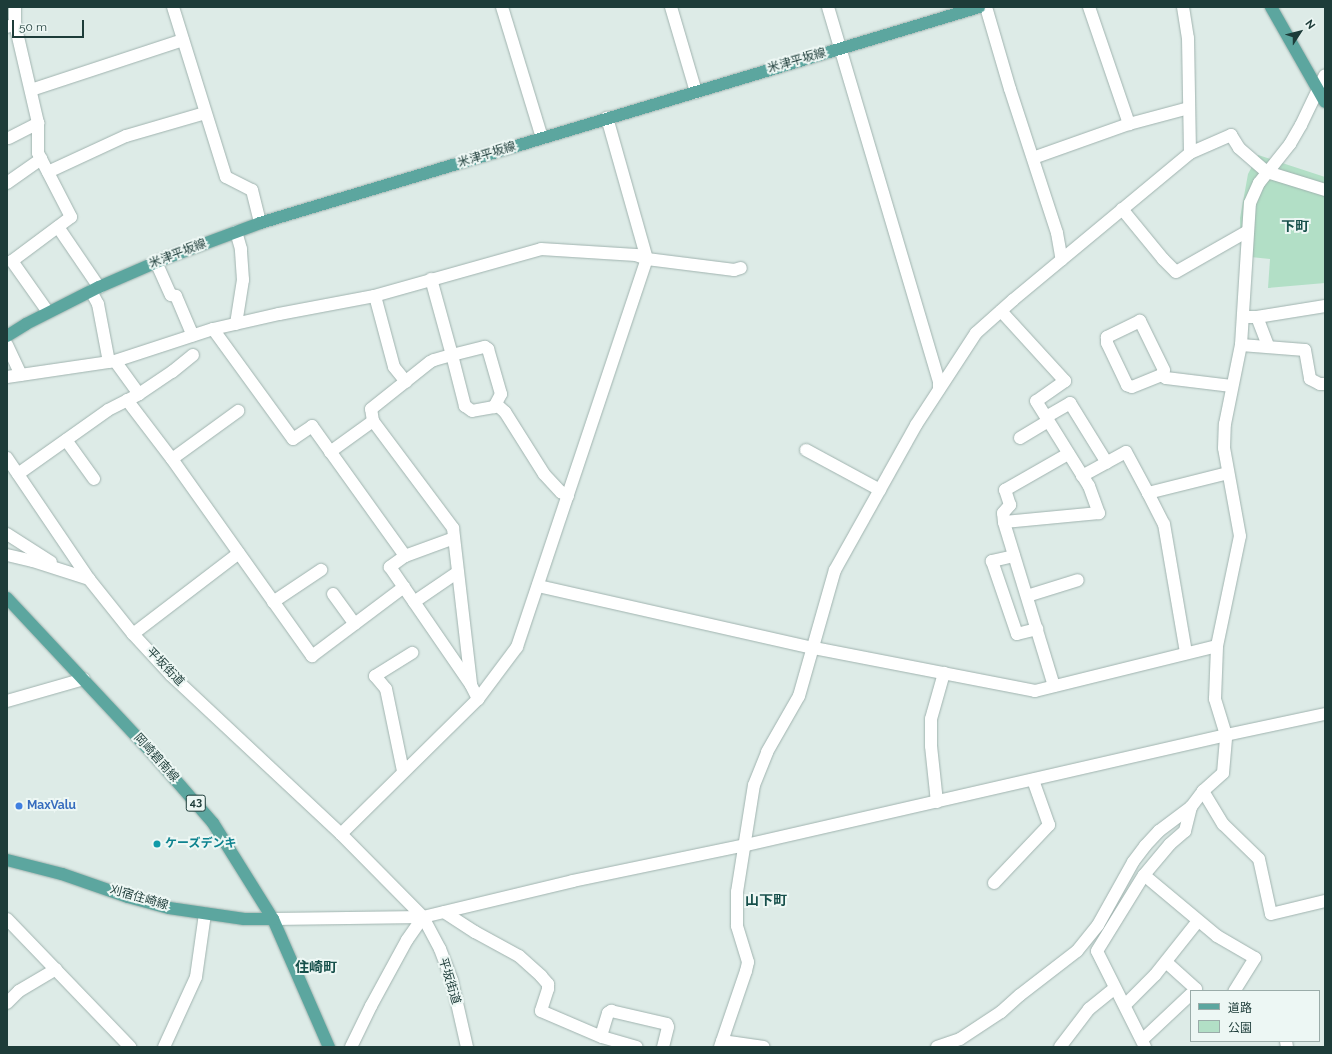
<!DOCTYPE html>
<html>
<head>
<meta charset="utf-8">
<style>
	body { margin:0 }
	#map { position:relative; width:1332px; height:1054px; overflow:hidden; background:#ddebe7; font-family:Raleway,"Noto Sans JP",sans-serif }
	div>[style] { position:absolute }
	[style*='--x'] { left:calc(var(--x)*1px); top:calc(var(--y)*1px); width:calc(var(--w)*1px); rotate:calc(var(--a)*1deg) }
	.green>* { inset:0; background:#b2dfc6 }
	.roads { filter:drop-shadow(0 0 1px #a0b3af) drop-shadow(0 0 1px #a0b3af) }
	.minor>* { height:12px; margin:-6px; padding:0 6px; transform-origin:6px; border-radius:6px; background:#fff }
	.major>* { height:12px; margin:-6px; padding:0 6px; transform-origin:6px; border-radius:6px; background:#5ca69f }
	.dots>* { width:11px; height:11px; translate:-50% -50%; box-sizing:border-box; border:2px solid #edf7f4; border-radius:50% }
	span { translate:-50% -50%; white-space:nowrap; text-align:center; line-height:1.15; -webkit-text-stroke:4px #edf7f4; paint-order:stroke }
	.shield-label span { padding:1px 3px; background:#edf7f4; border:1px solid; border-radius:3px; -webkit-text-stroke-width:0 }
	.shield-label { font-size:11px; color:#1d3c39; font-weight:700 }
	.street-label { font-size:12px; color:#1d3c39 }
	.shop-label { font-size:12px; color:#366cbe; font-weight:700 }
	.left { translate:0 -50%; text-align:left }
	.culture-label { font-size:12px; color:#0d838f; font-weight:700 }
	.quarter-label { font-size:14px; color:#17504b; font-weight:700 }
	.frame { position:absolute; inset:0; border:8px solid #1d3c39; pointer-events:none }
	.legend { position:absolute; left:1190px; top:990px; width:130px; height:52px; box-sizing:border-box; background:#edf7f4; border:1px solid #9aaca9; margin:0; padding:5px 7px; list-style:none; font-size:12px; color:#1d3c39 }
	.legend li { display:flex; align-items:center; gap:8px; height:20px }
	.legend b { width:20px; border:1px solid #9aaca9 }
	.north { position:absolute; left:1280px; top:12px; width:40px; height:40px; -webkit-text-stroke:3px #edf7f4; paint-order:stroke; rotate:54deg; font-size:11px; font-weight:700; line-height:16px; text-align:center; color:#1d3c39 }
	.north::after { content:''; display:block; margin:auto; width:14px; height:18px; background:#1d3c39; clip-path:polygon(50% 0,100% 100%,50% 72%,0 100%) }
	.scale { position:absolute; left:12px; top:20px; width:72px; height:18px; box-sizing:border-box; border:2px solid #1d3c39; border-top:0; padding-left:5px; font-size:12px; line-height:14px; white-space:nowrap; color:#1d3c39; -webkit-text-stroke:3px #edf7f4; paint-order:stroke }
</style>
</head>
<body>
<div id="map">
	<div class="green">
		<i style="clip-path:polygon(1258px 155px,1325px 177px,1325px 283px,1268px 288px,1270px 259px,1241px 256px,1240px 218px,1248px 174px)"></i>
	</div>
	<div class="roads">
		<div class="minor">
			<i style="--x:173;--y:7;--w:178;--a:72.7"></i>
			<i style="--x:226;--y:177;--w:29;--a:27"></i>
			<i style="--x:252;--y:190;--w:34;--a:76"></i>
			<i style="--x:502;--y:7;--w:137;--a:73"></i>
			<i style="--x:671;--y:7;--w:89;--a:73.6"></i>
			<i style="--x:828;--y:7;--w:391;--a:73.5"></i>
			<i style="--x:939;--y:382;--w:7;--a:90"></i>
			<i style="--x:986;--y:7;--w:85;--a:73.7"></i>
			<i style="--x:1010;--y:89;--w:151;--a:71.9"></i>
			<i style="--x:1057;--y:233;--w:27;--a:80"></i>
			<i style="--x:1089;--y:7;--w:124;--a:71.1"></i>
			<i style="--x:1183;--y:7;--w:31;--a:81"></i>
			<i style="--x:1188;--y:38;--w:115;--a:89"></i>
			<i style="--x:15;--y:24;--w:102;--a:76.9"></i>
			<i style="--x:38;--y:123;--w:30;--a:90"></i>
			<i style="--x:38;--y:153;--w:72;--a:62.7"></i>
			<i style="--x:71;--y:217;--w:74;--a:143.3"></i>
			<i style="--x:12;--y:261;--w:62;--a:54.8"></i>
			<i style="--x:7;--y:27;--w:9;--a:-21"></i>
			<i style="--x:15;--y:24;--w:17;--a:-90"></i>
			<i style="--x:31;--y:90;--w:160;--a:-18.2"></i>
			<i style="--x:9;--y:138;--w:33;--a:-27"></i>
			<i style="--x:1033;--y:158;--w:102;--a:-19.5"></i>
			<i style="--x:1129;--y:124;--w:62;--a:-14.9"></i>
			<i style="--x:48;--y:172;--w:86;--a:-24.8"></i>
			<i style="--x:126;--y:136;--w:82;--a:-16.2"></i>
			<i style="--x:7;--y:183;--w:42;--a:-35.2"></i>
			<i style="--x:1122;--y:209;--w:65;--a:50.6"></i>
			<i style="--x:1163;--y:259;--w:18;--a:45"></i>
			<i style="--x:1176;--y:272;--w:83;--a:-29.7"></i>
			<i style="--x:58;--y:227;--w:73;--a:55.7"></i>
			<i style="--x:156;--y:262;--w:36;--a:66"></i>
			<i style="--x:171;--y:295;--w:5;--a:11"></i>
			<i style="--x:176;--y:296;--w:43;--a:67"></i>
			<i style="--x:91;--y:291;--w:15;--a:62"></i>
			<i style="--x:98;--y:304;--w:59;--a:79.3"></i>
			<i style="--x:375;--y:296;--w:73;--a:75"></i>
			<i style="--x:394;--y:367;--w:19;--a:51"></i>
			<i style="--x:1001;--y:311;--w:95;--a:47.6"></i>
			<i style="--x:1065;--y:381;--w:35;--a:145"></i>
			<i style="--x:1036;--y:401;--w:100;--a:58.1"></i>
			<i style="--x:1089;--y:486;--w:29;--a:70"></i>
			<i style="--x:1099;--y:513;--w:95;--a:174.6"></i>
			<i style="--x:1243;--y:317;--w:14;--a:0"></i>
			<i style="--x:1257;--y:317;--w:69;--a:-9.2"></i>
			<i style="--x:1257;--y:317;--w:31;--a:69"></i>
			<i style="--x:236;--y:324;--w:45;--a:-81"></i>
			<i style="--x:243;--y:280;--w:31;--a:-94"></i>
			<i style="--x:241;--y:249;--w:18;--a:-106"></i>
			<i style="--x:213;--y:329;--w:136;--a:54"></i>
			<i style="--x:293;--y:439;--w:23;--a:-34"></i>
			<i style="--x:312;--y:426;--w:160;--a:54.4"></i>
			<i style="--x:405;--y:556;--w:19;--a:144"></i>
			<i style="--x:390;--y:567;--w:143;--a:55.5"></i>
			<i style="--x:471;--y:685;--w:16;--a:63"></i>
			<i style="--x:7;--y:345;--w:33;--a:65"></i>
			<i style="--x:1241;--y:345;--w:64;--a:4.5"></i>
			<i style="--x:1305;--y:350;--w:29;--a:80"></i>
			<i style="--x:1310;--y:379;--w:11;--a:27"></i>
			<i style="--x:1320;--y:384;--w:5;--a:0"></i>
			<i style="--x:115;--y:361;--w:41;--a:54"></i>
			<i style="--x:1162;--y:375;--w:5;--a:-68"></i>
			<i style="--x:1164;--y:370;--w:55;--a:-116.1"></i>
			<i style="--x:1140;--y:321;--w:37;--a:154"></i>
			<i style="--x:1107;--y:337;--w:6;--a:90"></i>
			<i style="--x:1107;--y:343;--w:47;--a:64.5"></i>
			<i style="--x:1127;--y:385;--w:5;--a:22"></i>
			<i style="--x:1132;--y:387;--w:31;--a:-22"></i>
			<i style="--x:1161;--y:375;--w:6;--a:31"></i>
			<i style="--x:1166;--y:378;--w:66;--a:6.9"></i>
			<i style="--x:7;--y:377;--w:109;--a:-8.4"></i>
			<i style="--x:115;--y:361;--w:103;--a:-18.1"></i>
			<i style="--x:213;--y:329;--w:68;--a:-12.8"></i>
			<i style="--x:279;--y:314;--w:97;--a:-10.7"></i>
			<i style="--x:374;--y:296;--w:173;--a:-15.7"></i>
			<i style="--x:541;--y:249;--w:95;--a:3.6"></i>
			<i style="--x:636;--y:255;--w:12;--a:20"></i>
			<i style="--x:647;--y:259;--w:88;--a:7.2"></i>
			<i style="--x:734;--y:270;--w:7;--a:-16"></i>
			<i style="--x:127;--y:400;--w:74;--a:52.7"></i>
			<i style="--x:172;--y:459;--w:242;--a:54.6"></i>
			<i style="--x:312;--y:656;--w:115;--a:-36.9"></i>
			<i style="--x:496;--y:404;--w:12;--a:42"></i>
			<i style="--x:505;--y:412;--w:73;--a:57.8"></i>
			<i style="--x:544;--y:474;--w:25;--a:47"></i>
			<i style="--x:561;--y:492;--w:8;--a:30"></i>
			<i style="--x:1046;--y:417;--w:28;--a:-30"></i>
			<i style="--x:1070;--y:403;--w:70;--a:58.3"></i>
			<i style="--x:373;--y:421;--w:12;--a:-99"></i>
			<i style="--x:371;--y:409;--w:75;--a:-38.5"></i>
			<i style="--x:430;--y:362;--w:4;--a:-27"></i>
			<i style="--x:434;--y:360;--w:19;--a:-16"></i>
			<i style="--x:452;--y:355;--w:34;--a:-14"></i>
			<i style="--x:485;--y:347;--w:4;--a:34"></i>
			<i style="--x:488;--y:349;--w:47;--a:73.9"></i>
			<i style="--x:501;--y:394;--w:15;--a:118"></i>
			<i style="--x:494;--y:407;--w:22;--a:170"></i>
			<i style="--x:472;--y:411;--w:9;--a:-144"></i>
			<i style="--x:465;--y:406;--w:53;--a:-104.3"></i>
			<i style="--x:452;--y:355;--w:79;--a:-105.4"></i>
			<i style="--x:1020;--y:438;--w:33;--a:-31"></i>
			<i style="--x:66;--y:440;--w:48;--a:54.3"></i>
			<i style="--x:806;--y:450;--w:84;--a:28.4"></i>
			<i style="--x:330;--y:452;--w:53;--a:-35.8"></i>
			<i style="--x:373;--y:421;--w:134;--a:53.2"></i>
			<i style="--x:453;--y:528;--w:156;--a:83.4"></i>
			<i style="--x:7;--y:458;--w:146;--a:55.9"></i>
			<i style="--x:89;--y:579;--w:70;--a:51.3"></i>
			<i style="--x:133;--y:634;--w:56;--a:47.2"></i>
			<i style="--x:171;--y:675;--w:233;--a:43.1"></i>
			<i style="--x:341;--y:834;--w:117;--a:45.3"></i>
			<i style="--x:423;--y:917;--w:36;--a:62"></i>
			<i style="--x:440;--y:949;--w:34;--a:69"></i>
			<i style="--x:452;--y:981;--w:68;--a:77.2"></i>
			<i style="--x:172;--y:459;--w:82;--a:-36"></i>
			<i style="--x:18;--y:474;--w:110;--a:-35.4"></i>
			<i style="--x:108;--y:410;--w:35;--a:-27"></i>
			<i style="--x:139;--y:394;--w:40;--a:-34"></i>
			<i style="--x:172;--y:372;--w:27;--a:-39"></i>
			<i style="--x:1082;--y:476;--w:50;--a:-28.6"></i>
			<i style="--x:1126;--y:452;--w:47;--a:61.8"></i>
			<i style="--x:1148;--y:493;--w:82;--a:-14"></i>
			<i style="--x:1148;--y:493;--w:35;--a:63"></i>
			<i style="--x:1164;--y:524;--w:131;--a:80.3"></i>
			<i style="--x:7;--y:534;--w:52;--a:32.5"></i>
			<i style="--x:7;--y:555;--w:27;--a:13"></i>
			<i style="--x:33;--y:561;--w:59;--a:17.8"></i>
			<i style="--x:405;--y:556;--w:52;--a:-20.2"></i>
			<i style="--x:1014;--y:556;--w:23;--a:167"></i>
			<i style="--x:992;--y:561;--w:77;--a:71.1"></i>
			<i style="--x:1017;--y:634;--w:21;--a:-14"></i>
			<i style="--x:538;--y:586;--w:283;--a:12.7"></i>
			<i style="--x:814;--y:648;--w:225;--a:11"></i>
			<i style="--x:1035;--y:691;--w:187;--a:-13.9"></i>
			<i style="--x:333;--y:594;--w:37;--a:54"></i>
			<i style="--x:1027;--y:596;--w:53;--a:-17.4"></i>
			<i style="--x:273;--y:602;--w:58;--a:-33.7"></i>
			<i style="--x:414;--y:602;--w:53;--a:-34.3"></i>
			<i style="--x:133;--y:634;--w:133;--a:-37.4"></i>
			<i style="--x:1054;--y:686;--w:171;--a:-107"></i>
			<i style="--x:1004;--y:522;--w:9;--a:-96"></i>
			<i style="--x:1003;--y:513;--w:11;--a:-49"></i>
			<i style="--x:1010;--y:505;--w:16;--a:-108"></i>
			<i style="--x:1005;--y:490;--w:73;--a:-29.7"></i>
			<i style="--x:7;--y:701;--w:80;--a:-15.9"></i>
			<i style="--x:403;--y:771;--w:84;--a:-101.7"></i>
			<i style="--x:386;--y:689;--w:17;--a:-130"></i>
			<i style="--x:375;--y:676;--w:44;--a:-31.9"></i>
			<i style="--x:1203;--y:791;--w:39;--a:59"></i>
			<i style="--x:1223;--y:824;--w:50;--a:44.2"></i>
			<i style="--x:1259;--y:859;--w:56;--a:77.7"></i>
			<i style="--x:1271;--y:914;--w:56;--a:-13.5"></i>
			<i style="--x:937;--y:802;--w:56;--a:-96.1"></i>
			<i style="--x:931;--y:746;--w:27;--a:-90"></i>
			<i style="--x:931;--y:719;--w:48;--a:-74.2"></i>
			<i style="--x:341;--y:834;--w:192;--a:-44.6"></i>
			<i style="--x:478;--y:699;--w:65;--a:-53.1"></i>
			<i style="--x:517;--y:647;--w:409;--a:-71.5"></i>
			<i style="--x:647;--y:259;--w:147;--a:-105.8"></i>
			<i style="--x:1144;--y:875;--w:95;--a:39.9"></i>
			<i style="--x:1217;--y:936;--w:44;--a:30.1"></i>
			<i style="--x:1255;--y:958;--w:39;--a:122"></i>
			<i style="--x:994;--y:883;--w:80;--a:-46.5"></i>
			<i style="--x:1049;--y:825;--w:48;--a:-109.6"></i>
			<i style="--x:444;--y:912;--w:37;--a:33"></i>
			<i style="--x:475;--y:932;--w:50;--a:28.6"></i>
			<i style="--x:519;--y:956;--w:30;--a:42"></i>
			<i style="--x:541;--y:976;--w:11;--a:49"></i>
			<i style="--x:548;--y:984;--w:5;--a:90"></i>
			<i style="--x:548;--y:989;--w:23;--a:108"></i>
			<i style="--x:541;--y:1011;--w:66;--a:23.1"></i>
			<i style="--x:602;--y:1037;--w:36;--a:16"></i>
			<i style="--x:7;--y:919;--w:178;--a:46.1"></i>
			<i style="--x:273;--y:919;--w:150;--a:-0.8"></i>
			<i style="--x:423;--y:917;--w:154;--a:-13.5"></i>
			<i style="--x:573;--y:881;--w:177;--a:-11.8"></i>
			<i style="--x:746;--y:845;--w:492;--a:-12.9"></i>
			<i style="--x:1226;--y:735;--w:101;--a:-12"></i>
			<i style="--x:1166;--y:962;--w:40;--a:42"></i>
			<i style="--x:1196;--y:989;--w:3;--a:135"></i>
			<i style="--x:7;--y:1003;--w:17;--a:-45"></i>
			<i style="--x:19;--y:991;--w:43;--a:-30.7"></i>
			<i style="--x:1125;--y:1005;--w:42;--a:-45"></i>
			<i style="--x:1155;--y:975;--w:69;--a:-51.5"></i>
			<i style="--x:601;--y:1036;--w:24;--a:-73"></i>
			<i style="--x:608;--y:1013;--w:4;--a:-34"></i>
			<i style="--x:611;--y:1011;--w:57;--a:13.1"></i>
			<i style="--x:667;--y:1024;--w:3;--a:72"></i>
			<i style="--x:668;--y:1027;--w:21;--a:104"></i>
			<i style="--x:1142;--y:1040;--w:67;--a:-43.2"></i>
			<i style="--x:722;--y:1041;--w:42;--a:8.1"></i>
			<i style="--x:1286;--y:1041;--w:6;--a:81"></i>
			<i style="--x:164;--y:1047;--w:77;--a:-65.4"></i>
			<i style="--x:196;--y:977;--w:64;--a:-81.9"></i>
			<i style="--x:351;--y:1047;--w:46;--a:-64"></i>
			<i style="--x:371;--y:1006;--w:75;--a:-61.4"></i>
			<i style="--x:407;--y:940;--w:28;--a:-55"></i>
			<i style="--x:720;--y:1047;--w:80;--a:-71.1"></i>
			<i style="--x:746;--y:971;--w:9;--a:-77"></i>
			<i style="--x:748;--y:962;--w:38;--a:-107"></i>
			<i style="--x:737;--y:926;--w:34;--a:-90"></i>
			<i style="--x:737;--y:892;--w:108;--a:-81"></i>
			<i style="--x:754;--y:785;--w:35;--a:-68"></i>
			<i style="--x:767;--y:752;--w:64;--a:-60.3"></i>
			<i style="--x:799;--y:696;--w:131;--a:-74.1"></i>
			<i style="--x:835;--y:570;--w:166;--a:-60.8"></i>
			<i style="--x:916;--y:425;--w:110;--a:-56.9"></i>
			<i style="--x:976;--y:333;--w:50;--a:-41.7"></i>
			<i style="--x:1013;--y:300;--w:230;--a:-39.7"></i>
			<i style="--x:1190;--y:153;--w:45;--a:-23.7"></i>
			<i style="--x:1231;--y:135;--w:15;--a:58"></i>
			<i style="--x:1239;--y:148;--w:37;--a:41"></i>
			<i style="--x:1267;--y:172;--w:61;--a:17.2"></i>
			<i style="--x:937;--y:1047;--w:24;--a:-19"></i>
			<i style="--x:960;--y:1039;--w:49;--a:-33.4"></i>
			<i style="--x:1001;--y:1012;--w:25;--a:-42"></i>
			<i style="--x:1020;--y:995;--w:72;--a:-37.7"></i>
			<i style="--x:1077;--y:951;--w:33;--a:-51"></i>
			<i style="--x:1098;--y:925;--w:72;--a:-60.9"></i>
			<i style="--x:1133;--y:862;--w:20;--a:-53"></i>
			<i style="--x:1145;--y:846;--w:21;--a:-47"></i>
			<i style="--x:1159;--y:831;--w:40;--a:-37"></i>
			<i style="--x:1191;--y:807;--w:20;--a:-53"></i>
			<i style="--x:1203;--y:791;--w:27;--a:-42"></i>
			<i style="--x:1223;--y:773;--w:38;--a:-85"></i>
			<i style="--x:1226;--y:735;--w:38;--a:-107"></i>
			<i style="--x:1215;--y:699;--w:53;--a:-87.8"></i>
			<i style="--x:1217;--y:646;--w:112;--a:-78.2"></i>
			<i style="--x:1240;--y:536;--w:89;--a:-100.3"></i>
			<i style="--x:1224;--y:448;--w:24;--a:-88"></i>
			<i style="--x:1225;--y:424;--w:81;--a:-78.6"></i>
			<i style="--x:1241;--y:345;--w:142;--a:-86.4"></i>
			<i style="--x:1250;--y:203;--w:22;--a:-66"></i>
			<i style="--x:1259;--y:183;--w:50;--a:-51.5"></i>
			<i style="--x:1290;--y:144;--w:22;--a:-60"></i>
			<i style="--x:1301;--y:125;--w:55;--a:-64.4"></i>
			<i style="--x:1060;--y:1047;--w:48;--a:-52.7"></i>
			<i style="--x:1089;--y:1009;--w:33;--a:-39"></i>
			<i style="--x:1145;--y:1047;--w:107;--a:-116.6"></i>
			<i style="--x:1097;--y:951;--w:89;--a:-58.3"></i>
			<i style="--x:1144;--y:875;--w:40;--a:-50"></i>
			<i style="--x:1170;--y:844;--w:20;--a:-41"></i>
			<i style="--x:1185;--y:831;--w:25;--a:-76"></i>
		</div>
		<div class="major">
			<i style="--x:1271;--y:7;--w:109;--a:60.4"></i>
			<i style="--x:7;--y:336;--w:22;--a:-32"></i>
			<i style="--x:26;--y:324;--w:82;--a:-26.9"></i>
			<i style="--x:99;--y:287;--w:73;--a:-23.4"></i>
			<i style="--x:166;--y:258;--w:100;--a:-20.4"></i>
			<i style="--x:260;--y:223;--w:751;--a:-16.72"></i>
			<i style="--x:7;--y:598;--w:212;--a:46.9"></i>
			<i style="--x:152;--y:753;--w:93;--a:48.9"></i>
			<i style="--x:213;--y:823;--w:113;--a:58"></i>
			<i style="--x:273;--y:919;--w:140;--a:66.4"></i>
			<i style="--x:7;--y:860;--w:57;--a:14.3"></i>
			<i style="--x:62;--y:874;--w:70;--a:19.2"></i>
			<i style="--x:128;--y:897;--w:42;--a:15"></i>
			<i style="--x:169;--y:908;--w:76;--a:8.3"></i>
			<i style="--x:244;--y:919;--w:29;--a:0"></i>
		</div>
	</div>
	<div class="dots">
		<i style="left:19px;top:806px;background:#3f7fe0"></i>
		<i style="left:157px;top:844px;background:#0f9aa8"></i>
	</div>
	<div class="shield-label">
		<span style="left:196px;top:803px">43</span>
	</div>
	<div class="street-label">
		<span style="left:797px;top:61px;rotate:-16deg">米津平坂線</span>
		<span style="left:487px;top:155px;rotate:-17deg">米津平坂線</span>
		<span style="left:178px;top:254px;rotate:-21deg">米津平坂線</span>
		<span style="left:165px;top:667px;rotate:46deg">平坂街道</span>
		<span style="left:156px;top:758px;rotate:48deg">岡崎碧南線</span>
		<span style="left:139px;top:898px;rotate:16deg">刈宿住崎線</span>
		<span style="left:449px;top:981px;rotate:73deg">平坂街道</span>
	</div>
	<div class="shop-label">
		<span class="left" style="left:27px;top:806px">MaxValu</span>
	</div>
	<div class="culture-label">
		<span class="left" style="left:165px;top:844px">ケーズデンキ</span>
	</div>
	<div class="quarter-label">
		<span style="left:1295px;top:226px">下町</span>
		<span style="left:766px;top:900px">山下町</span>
		<span style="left:316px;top:967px">住崎町</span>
	</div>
	<div class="frame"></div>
	<ul class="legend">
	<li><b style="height:5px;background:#5ca69f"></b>道路</li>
	<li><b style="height:11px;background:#b2dfc6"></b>公園</li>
	</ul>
	<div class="north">N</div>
	<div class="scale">50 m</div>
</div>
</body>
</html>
